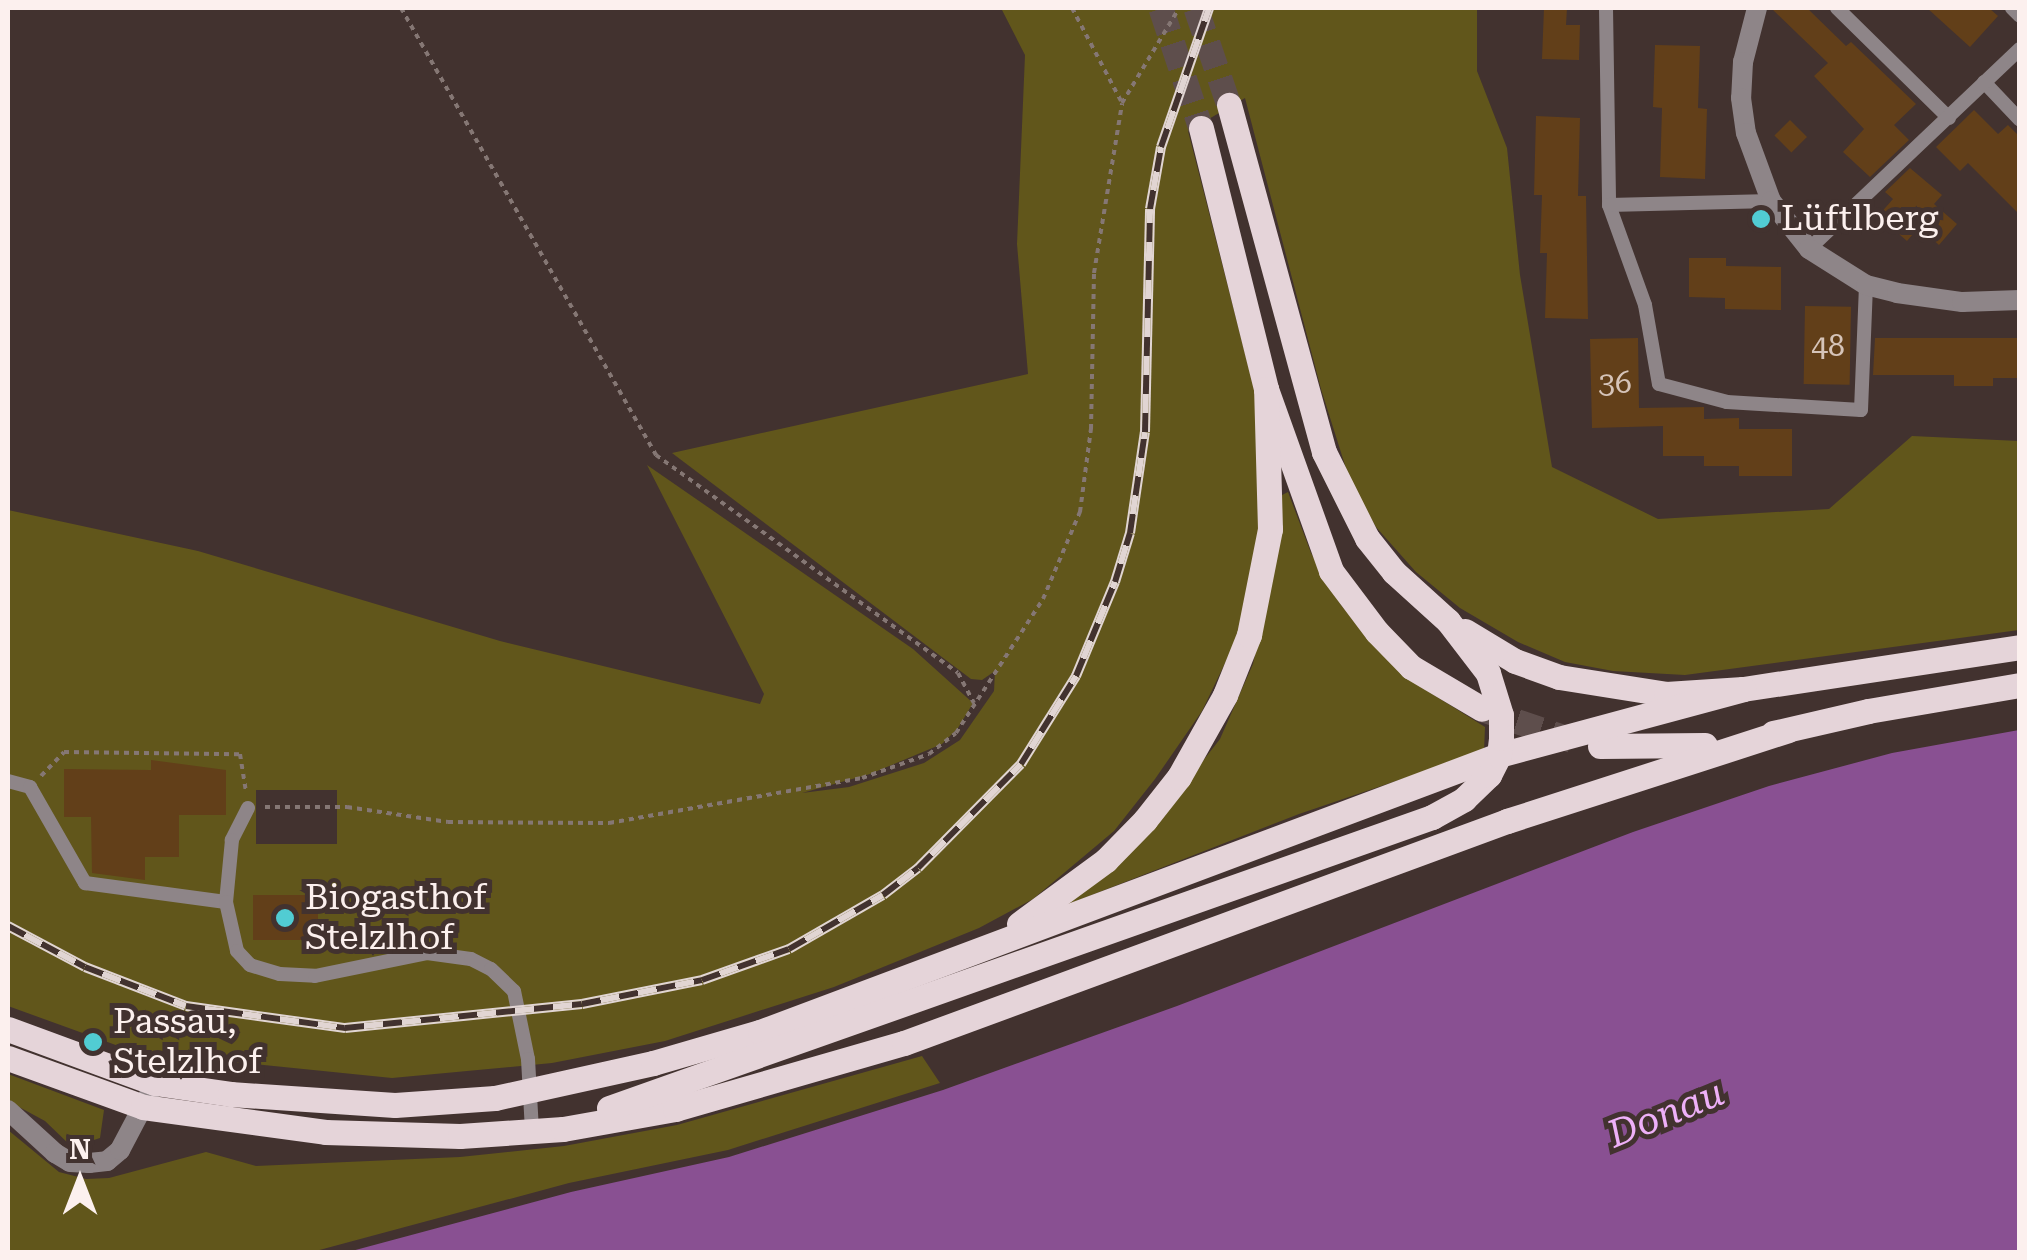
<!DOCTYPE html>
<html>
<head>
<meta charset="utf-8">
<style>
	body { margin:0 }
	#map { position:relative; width:2027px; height:1260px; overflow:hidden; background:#42322f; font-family:"Roboto Serif",serif }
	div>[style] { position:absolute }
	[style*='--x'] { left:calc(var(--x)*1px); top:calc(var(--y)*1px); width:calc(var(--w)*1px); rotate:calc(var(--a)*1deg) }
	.green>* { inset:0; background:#61561b }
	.water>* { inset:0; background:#895092 }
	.building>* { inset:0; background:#623f19; transform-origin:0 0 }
	.primary-tunnel>* { height:25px; margin-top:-12.5px; transform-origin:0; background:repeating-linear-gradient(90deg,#5e4e4c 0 25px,transparent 0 37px) }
	.path>* { height:4px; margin-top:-2px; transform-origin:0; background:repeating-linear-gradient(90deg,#857774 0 5px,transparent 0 10px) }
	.lane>* { height:14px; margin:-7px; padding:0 7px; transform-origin:7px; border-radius:7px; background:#8e8588 }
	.street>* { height:20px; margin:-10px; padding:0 10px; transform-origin:10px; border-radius:10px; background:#8e8588 }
	.primary>* { height:25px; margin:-12.5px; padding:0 12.5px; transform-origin:12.5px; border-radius:12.5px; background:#e5d4d9 }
	.rail>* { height:10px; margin-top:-5px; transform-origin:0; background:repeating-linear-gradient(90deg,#42322f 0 19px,#e1d5d3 0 38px); box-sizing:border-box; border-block:2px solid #e1d5d3 }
	.dots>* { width:28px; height:28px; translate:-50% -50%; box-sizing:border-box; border:5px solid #42322f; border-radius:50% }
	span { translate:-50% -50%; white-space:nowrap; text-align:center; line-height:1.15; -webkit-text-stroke:10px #42322f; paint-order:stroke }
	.number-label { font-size:30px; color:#d6c4b9 }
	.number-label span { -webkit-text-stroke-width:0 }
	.poi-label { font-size:35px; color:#fcf0ee }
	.left { translate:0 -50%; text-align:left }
	.water-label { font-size:38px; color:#eeb0f8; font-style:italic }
	.frame { position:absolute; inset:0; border:10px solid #fcf0ee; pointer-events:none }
	.north { position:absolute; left:30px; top:1130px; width:100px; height:100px; -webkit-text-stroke:8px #42322f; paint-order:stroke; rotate:0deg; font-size:28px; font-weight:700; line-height:40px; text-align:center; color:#fcf0ee }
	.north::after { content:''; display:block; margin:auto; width:35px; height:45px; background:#fcf0ee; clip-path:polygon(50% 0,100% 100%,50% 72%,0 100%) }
</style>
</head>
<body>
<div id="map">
	<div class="green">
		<i style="clip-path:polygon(evenodd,1001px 8px,1477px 8px,1477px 71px,1507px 148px,1520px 275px,1552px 467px,1658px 519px,1829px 509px,1912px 436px,2019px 441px,2019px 630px,1685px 675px,1613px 671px,1565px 662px,1518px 642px,1460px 608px,1416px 572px,1376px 527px,1350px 481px,1321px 389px,1245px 98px,1188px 131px,1258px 404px,1258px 542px,1239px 634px,1202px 711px,1155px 779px,1114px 831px,1033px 899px,979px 928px,834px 987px,665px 1041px,552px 1063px,392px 1078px,135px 1052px,8px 1006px,8px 510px,198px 551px,500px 641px,760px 704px,764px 694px,647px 465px,913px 649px,973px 703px,958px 728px,942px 744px,870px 774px,802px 793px,849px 787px,924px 763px,960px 740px,994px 691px,995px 671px,982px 680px,971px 679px,672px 453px,1028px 374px,1017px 244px,1025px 55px,1001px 8px,256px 790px,337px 790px,337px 844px,256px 844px,256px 790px)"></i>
		<i style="clip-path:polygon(1288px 492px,1311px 553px,1341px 605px,1375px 647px,1421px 687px,1485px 727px,1484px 751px,1299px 814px,1061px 907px,1156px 821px,1220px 739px,1253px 664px,1279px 540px,1282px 495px)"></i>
		<i style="clip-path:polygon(922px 1056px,940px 1083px,728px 1150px,569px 1183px,312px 1252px,8px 1252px,8px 1130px,59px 1172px,86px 1179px,109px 1178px,206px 1152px,256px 1166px,460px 1157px,564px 1146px,677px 1125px)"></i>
		<i style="clip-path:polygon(8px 1074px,104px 1110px,100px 1138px,72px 1147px,45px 1121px,8px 1101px)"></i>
	</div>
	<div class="water">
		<i style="clip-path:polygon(2019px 730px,2019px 1252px,348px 1252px,571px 1192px,729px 1157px,943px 1090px,1177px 1006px,1633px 832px,1769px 786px,1892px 753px)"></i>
	</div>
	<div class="building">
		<i style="clip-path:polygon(1544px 8px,1567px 8px,1566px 25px,1580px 25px,1579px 60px,1542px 59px)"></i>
		<i style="clip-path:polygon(1771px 8px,1807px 8px,1846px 46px,1851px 42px,1916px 104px,1894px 125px,1909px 140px,1870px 177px,1843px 152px,1864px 129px,1814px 76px,1828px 63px)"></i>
		<i style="clip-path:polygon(1927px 8px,1989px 8px,1998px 16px,1970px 47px)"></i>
		<i style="clip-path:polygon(1655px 45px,1700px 46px,1698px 108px,1707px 109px,1705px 179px,1660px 177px,1662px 108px,1653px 107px)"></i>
		<i style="clip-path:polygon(1974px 110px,1998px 134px,2008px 125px,2020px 137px,2020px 215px,1968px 163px,1960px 171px,1936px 147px)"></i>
		<i style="clip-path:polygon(1536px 116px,1580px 118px,1578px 196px,1586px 196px,1588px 319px,1545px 318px,1547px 253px,1540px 253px,1542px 195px,1534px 195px)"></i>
		<i style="left:1790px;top:120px;width:24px;height:22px;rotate:45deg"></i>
		<i style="clip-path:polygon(1910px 168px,1942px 195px,1934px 204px,1957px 224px,1939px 245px,1919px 227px,1907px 241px,1878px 216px,1893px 199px,1885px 192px)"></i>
		<i style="clip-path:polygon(1689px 258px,1726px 258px,1726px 266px,1781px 267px,1781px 310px,1725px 309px,1725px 298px,1689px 297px)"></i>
		<i style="left:1805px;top:306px;width:46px;height:78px;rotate:1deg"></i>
		<i style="clip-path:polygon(1638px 338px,1639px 408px,1704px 407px,1704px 419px,1739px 418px,1739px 429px,1792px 429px,1792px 476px,1739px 476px,1739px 466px,1704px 466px,1704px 456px,1663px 456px,1663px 426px,1592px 428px,1590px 339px)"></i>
		<i style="clip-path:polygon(1875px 338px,2020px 338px,2020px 378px,1993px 378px,1993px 386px,1954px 386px,1954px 375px,1873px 375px)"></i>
		<i style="clip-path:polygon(151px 760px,226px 770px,226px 815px,179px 815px,179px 857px,145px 857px,145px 880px,92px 873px,91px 817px,64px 817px,64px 769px,151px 770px)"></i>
		<i style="left:253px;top:895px;width:65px;height:45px"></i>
	</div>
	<div class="primary-tunnel">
		<i style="--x:1161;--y:8;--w:126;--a:71.6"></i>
		<i style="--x:1196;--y:8;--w:102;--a:71.2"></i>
		<i style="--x:1482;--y:709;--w:95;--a:19"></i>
	</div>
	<div class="path">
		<i style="--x:401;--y:8;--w:515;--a:60.3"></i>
		<i style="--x:656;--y:455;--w:372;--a:35.8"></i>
		<i style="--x:958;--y:673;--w:34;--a:62"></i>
		<i style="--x:1072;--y:8;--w:105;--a:62.2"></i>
		<i style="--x:41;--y:776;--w:33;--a:-46"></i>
		<i style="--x:64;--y:752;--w:176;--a:0.7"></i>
		<i style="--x:240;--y:754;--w:36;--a:81"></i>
		<i style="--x:265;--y:807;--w:82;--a:0"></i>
		<i style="--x:347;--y:807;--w:102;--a:8.4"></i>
		<i style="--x:448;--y:822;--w:161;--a:0.4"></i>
		<i style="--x:609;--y:823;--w:257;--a:-10.1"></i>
		<i style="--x:862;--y:778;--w:71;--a:-19.7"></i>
		<i style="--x:929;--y:754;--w:34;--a:-38"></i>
		<i style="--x:956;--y:733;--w:160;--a:-57"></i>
		<i style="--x:1043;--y:599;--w:95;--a:-67"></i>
		<i style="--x:1080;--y:512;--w:84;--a:-82.5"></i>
		<i style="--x:1091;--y:429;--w:156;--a:-88.9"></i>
		<i style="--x:1094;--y:273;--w:172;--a:-80.6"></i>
		<i style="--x:1122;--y:103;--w:111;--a:-59"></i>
	</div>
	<div class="lane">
		<i style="--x:1606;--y:8;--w:197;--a:89.1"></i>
		<i style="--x:1609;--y:205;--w:106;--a:70.2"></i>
		<i style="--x:1645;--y:305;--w:80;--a:80"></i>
		<i style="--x:1659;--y:384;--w:70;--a:14.8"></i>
		<i style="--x:1727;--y:402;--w:134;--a:3.4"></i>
		<i style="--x:1861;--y:410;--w:125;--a:-87.7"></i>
		<i style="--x:1837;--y:8;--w:157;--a:44.5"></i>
		<i style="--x:2012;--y:8;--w:11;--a:45"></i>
		<i style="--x:1984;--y:82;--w:52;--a:46.5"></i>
		<i style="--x:1609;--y:205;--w:162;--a:-1.4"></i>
		<i style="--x:1809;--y:249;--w:291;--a:-43.5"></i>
		<i style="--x:8;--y:781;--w:23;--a:15"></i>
		<i style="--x:30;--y:787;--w:111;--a:60.2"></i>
		<i style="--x:85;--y:883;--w:142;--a:7.7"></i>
		<i style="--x:248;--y:808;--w:36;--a:117"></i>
		<i style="--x:232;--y:840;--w:62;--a:95.5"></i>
		<i style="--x:226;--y:902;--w:50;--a:77.3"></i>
		<i style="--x:237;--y:951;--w:19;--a:47"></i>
		<i style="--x:250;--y:965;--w:31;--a:17"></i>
		<i style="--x:280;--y:974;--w:35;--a:3"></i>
		<i style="--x:315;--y:976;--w:114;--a:-11.6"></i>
		<i style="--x:427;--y:953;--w:44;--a:7.8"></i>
		<i style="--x:471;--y:959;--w:22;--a:27"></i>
		<i style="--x:491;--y:969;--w:32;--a:44"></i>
		<i style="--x:514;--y:991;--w:69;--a:78.4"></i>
		<i style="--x:528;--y:1059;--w:72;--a:86.8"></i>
	</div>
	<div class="street">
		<i style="--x:1757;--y:8;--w:56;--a:104.5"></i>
		<i style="--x:1743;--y:62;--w:36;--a:93"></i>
		<i style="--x:1741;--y:98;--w:35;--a:82"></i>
		<i style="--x:1746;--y:133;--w:72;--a:69.8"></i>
		<i style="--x:1771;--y:201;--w:61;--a:51.6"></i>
		<i style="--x:1809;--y:249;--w:67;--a:32.3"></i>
		<i style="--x:1866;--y:285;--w:32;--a:14"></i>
		<i style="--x:1897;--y:293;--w:66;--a:7.9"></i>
		<i style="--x:1962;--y:302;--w:58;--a:-2"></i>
		<i style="--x:8;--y:1110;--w:64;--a:42.5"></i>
		<i style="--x:55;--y:1153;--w:17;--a:31"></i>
		<i style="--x:70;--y:1162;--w:19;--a:3"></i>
		<i style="--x:89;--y:1163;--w:18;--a:-6"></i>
		<i style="--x:107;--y:1161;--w:17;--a:-40"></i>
		<i style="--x:120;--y:1150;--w:62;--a:-62.2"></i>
	</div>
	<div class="primary">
		<i style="--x:1201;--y:128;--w:269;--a:76"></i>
		<i style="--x:1266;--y:389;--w:193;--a:70.3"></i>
		<i style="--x:1331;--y:571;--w:76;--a:53"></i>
		<i style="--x:1377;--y:632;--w:49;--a:45.8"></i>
		<i style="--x:1411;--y:667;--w:82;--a:30.6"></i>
		<i style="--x:1465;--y:631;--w:58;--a:31"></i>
		<i style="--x:1515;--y:661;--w:47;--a:20"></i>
		<i style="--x:1559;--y:677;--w:108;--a:9"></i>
		<i style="--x:1666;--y:694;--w:77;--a:-3.7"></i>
		<i style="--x:1743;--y:689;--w:280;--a:-8.6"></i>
		<i style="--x:1773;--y:733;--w:98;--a:-13"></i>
		<i style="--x:1868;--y:711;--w:154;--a:-9.7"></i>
		<i style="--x:1600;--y:746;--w:105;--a:-0.5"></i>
		<i style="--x:1019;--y:924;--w:108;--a:-36.3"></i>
		<i style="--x:1106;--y:860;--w:56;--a:-45.7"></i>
		<i style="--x:1145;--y:820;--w:55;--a:-51.7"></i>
		<i style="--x:1179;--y:777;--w:94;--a:-60.7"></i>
		<i style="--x:1225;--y:695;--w:65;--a:-68.2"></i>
		<i style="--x:1249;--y:635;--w:108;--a:-78.8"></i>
		<i style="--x:1270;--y:529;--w:140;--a:-91.6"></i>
		<i style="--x:8;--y:1029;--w:157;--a:20.2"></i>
		<i style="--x:155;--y:1083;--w:76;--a:8.3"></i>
		<i style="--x:230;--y:1094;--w:165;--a:3.8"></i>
		<i style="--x:395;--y:1105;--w:100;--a:-4"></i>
		<i style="--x:495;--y:1098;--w:162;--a:-12.5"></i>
		<i style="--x:653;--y:1063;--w:111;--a:-16.2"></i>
		<i style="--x:760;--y:1032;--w:789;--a:-20.55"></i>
		<i style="--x:1499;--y:755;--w:253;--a:-15.1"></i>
		<i style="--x:8;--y:1058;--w:144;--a:19.9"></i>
		<i style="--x:143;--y:1107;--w:184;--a:7.8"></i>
		<i style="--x:325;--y:1132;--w:135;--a:1.7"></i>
		<i style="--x:460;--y:1136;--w:103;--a:-3.9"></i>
		<i style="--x:563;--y:1129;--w:114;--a:-10.1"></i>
		<i style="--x:675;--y:1109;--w:238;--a:-16.1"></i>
		<i style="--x:904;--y:1043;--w:643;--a:-20.21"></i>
		<i style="--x:1507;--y:821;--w:295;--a:-17.9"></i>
		<i style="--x:609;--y:1108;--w:873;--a:-19.47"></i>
		<i style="--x:1432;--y:817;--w:37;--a:-29"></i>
		<i style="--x:1464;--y:799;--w:35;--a:-44"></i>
		<i style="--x:1489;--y:775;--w:22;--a:-63"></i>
		<i style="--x:1499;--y:755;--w:17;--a:-83"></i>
		<i style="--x:1501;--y:738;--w:23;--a:-90"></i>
		<i style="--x:1501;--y:715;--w:44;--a:-107.2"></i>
		<i style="--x:1488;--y:673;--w:66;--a:-127.6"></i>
		<i style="--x:1448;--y:621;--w:73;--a:-137.8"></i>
		<i style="--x:1394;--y:572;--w:43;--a:-128.5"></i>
		<i style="--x:1367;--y:538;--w:96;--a:-116.6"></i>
		<i style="--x:1324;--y:452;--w:360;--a:-105.3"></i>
	</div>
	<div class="rail">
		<i style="--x:8;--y:926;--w:87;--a:28"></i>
		<i style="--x:85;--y:967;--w:108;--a:21.1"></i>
		<i style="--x:186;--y:1006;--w:161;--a:7.9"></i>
		<i style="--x:345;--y:1028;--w:238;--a:-5.8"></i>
		<i style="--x:582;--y:1004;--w:122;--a:-11.3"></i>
		<i style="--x:702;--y:980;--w:92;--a:-19.6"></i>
		<i style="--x:789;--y:949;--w:108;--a:-29.9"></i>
		<i style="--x:883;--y:895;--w:44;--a:-37.6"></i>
		<i style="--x:918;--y:868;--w:146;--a:-45.3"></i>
		<i style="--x:1021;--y:764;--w:104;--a:-58"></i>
		<i style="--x:1076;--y:676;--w:102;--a:-67.5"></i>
		<i style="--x:1115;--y:582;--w:51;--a:-73"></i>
		<i style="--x:1130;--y:533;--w:102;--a:-81.6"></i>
		<i style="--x:1145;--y:432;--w:223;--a:-88.7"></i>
		<i style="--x:1150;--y:209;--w:63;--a:-79.9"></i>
		<i style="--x:1161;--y:147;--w:147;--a:-70.9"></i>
	</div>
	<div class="dots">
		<i style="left:1761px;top:219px;background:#51ccd3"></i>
		<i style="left:285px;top:918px;background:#51ccd3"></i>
		<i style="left:93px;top:1042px;background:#51ccd3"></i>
	</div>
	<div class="number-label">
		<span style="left:1828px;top:346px">48</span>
		<span style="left:1615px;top:383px">36</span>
	</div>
	<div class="poi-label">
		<span class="left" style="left:1781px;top:219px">Lüftlberg</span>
		<span class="left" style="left:305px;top:918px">Biogasthof<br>Stelzlhof</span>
		<span class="left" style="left:113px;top:1042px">Passau,<br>Stelzlhof</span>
	</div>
	<div class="water-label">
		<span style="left:1666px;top:1114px;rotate:-22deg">Donau</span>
	</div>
	<div class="frame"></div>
	<div class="north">N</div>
</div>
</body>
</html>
